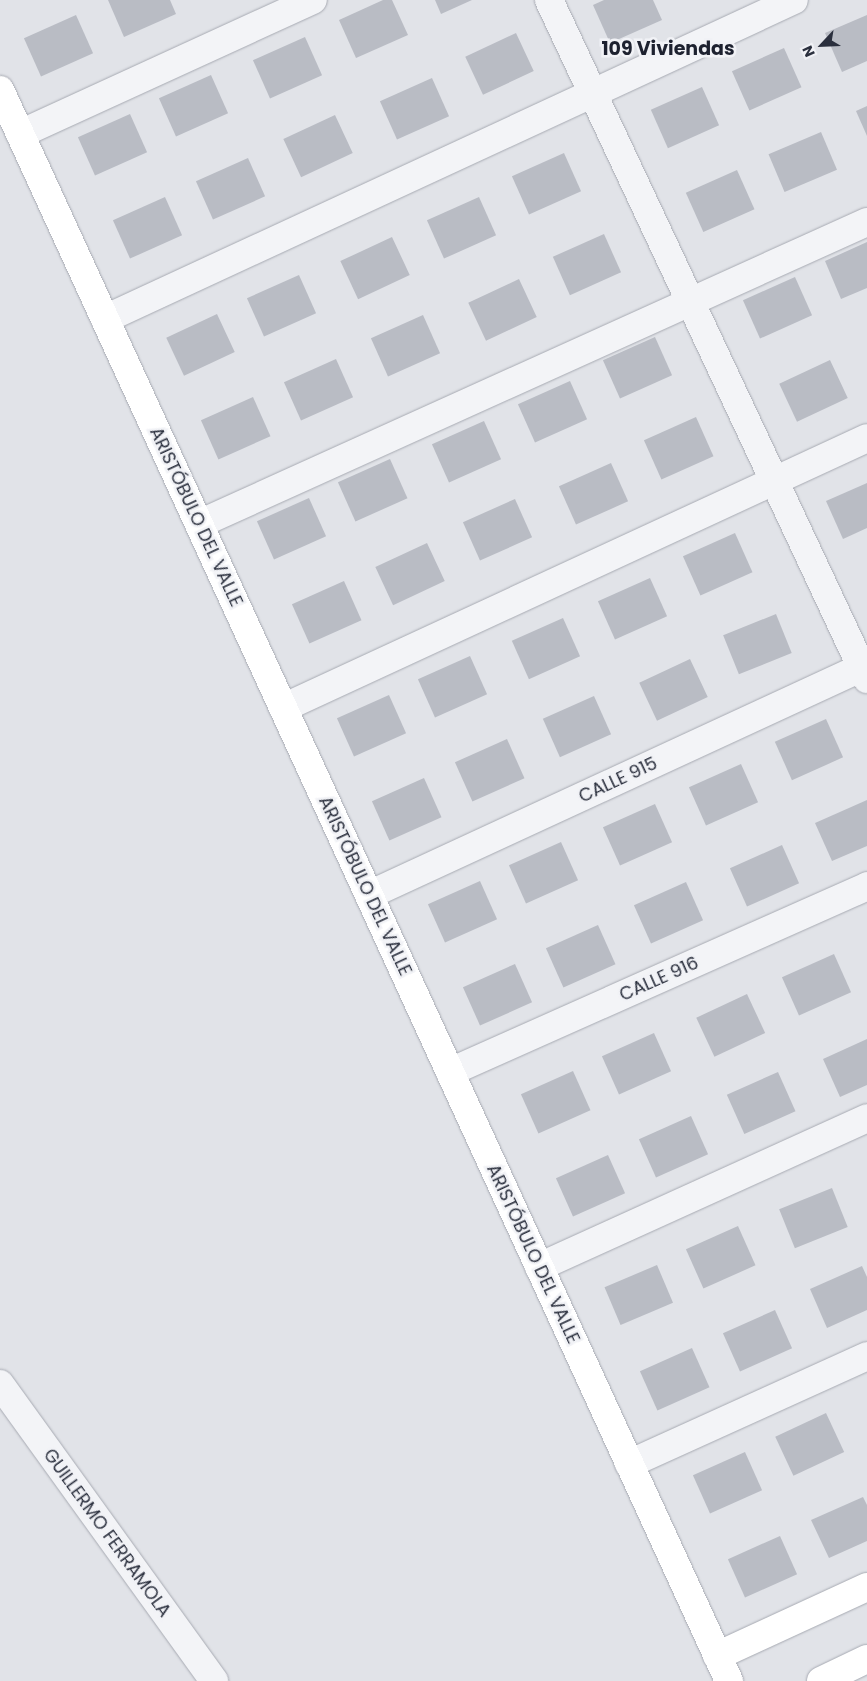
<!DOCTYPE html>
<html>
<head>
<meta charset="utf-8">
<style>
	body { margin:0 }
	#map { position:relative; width:867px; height:1681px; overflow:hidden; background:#e1e3e8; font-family:Poppins,sans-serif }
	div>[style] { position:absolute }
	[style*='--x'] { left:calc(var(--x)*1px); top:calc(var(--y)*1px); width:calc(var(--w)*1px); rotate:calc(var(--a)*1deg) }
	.building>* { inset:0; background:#b9bcc4; transform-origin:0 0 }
	.roads { filter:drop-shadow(0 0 1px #a7aab2) drop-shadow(0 0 1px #a7aab2) }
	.street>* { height:28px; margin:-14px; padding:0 14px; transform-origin:14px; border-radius:14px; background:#f3f4f7 }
	.secondary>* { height:28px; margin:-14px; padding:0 14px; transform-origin:14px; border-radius:14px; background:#fff }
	span { translate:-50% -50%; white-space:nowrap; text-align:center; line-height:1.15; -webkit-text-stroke:5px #f1f2f6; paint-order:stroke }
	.street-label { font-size:18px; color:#2b303e }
	.neighbourhood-label { font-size:19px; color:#1d212f; font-weight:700 }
	.north { position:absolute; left:797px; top:20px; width:50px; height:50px; -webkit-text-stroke:4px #f1f2f6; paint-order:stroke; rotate:245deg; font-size:14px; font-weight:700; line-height:20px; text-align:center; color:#2b303e }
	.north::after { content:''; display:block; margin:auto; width:18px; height:22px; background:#2b303e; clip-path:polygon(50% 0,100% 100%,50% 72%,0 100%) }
</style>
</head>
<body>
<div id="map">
	<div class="building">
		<i style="clip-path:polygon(108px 0,170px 0,176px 14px,124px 37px)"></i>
		<i style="clip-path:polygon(383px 0,392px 0,408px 35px,356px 58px,339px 20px)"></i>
		<i style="clip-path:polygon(435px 0,472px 0,441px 14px)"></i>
		<i style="clip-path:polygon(604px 0,653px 0,662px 20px,610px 43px,593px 5px)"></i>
		<i style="left:76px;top:15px;width:42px;height:57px;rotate:66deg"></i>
		<i style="clip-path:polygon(867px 15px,867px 61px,842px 72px,825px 33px)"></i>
		<i style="left:516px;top:33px;width:42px;height:56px;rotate:65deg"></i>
		<i style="left:305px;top:37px;width:42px;height:57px;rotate:66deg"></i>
		<i style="left:784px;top:48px;width:43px;height:57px;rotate:66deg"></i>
		<i style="left:211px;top:75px;width:42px;height:57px;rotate:66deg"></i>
		<i style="left:432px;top:78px;width:42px;height:57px;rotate:66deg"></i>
		<i style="left:702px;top:87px;width:42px;height:56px;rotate:66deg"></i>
		<i style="clip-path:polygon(867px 106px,867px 136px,856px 111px)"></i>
		<i style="left:130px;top:114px;width:42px;height:57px;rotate:66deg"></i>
		<i style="left:335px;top:115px;width:42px;height:57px;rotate:65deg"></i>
		<i style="left:821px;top:132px;width:41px;height:57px;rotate:67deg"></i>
		<i style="left:564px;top:153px;width:42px;height:57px;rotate:66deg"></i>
		<i style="left:248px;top:158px;width:42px;height:57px;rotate:66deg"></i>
		<i style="left:737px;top:170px;width:43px;height:56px;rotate:66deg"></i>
		<i style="left:165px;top:197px;width:42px;height:57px;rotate:66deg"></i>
		<i style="left:479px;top:197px;width:42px;height:57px;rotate:66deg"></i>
		<i style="left:604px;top:234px;width:42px;height:56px;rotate:66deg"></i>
		<i style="left:392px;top:237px;width:42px;height:57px;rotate:65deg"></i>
		<i style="clip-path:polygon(867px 242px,867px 288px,841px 299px,825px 261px)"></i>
		<i style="left:299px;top:275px;width:42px;height:57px;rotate:66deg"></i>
		<i style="left:795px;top:277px;width:42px;height:57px;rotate:66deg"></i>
		<i style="left:519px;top:279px;width:42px;height:56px;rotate:65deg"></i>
		<i style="left:217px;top:314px;width:42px;height:56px;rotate:65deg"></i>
		<i style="left:423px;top:315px;width:42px;height:57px;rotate:66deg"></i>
		<i style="left:655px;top:337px;width:42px;height:57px;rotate:66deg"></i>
		<i style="left:336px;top:359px;width:42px;height:57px;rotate:66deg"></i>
		<i style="left:830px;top:360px;width:42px;height:56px;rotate:65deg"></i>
		<i style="left:570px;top:381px;width:42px;height:57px;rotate:66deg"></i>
		<i style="left:253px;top:397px;width:43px;height:57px;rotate:66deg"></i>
		<i style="left:696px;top:417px;width:43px;height:57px;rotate:66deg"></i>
		<i style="left:484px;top:421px;width:42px;height:57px;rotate:66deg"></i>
		<i style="left:390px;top:459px;width:43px;height:57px;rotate:66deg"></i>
		<i style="left:611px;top:463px;width:42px;height:57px;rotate:66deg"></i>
		<i style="clip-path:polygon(867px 483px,867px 528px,843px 539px,826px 501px)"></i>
		<i style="left:309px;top:498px;width:42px;height:57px;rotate:66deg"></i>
		<i style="left:515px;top:499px;width:42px;height:57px;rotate:66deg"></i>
		<i style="left:735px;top:533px;width:43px;height:57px;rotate:66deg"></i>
		<i style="left:427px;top:543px;width:42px;height:57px;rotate:65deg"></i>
		<i style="left:650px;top:578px;width:42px;height:57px;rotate:66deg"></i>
		<i style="left:344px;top:581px;width:43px;height:57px;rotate:66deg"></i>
		<i style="left:776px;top:614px;width:42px;height:57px;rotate:68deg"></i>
		<i style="left:563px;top:618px;width:42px;height:56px;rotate:66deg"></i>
		<i style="left:470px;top:656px;width:42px;height:57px;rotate:66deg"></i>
		<i style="left:690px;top:659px;width:42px;height:56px;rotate:65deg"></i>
		<i style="left:389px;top:695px;width:42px;height:57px;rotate:66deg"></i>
		<i style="left:594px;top:696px;width:42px;height:56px;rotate:66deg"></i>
		<i style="left:826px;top:719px;width:42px;height:56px;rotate:66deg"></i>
		<i style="left:507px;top:739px;width:43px;height:57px;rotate:66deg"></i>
		<i style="left:741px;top:764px;width:42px;height:57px;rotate:66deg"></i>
		<i style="left:424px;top:778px;width:43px;height:57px;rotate:66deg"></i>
		<i style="clip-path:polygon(867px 800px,867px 846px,832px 861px,815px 823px)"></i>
		<i style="left:655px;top:804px;width:42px;height:57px;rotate:66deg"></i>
		<i style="left:561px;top:842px;width:42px;height:57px;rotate:66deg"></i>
		<i style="left:782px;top:845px;width:42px;height:57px;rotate:66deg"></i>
		<i style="left:480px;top:881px;width:42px;height:57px;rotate:66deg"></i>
		<i style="left:686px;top:882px;width:42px;height:57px;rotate:66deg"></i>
		<i style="left:598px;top:925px;width:43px;height:57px;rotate:66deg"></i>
		<i style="left:834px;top:954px;width:42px;height:57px;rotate:66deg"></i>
		<i style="left:515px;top:964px;width:42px;height:57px;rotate:66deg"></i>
		<i style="left:747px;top:994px;width:43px;height:56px;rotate:65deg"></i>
		<i style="left:654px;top:1033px;width:42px;height:57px;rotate:66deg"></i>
		<i style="clip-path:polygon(867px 1039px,867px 1085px,840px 1097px,823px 1059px)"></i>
		<i style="left:573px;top:1071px;width:43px;height:57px;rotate:66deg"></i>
		<i style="left:778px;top:1072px;width:43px;height:56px;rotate:66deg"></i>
		<i style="left:691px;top:1116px;width:42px;height:57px;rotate:66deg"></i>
		<i style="left:608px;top:1155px;width:42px;height:57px;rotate:66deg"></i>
		<i style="left:832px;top:1188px;width:42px;height:57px;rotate:68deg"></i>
		<i style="left:738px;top:1226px;width:43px;height:57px;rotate:66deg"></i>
		<i style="left:657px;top:1265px;width:41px;height:57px;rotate:67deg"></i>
		<i style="clip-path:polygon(862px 1266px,867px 1277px,867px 1310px,827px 1328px,810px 1289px)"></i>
		<i style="left:775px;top:1310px;width:42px;height:57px;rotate:66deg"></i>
		<i style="left:692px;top:1348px;width:43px;height:57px;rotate:66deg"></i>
		<i style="left:826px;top:1413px;width:43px;height:56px;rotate:65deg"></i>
		<i style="left:745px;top:1452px;width:42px;height:57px;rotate:66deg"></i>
		<i style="clip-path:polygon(863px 1497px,867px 1505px,867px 1541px,829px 1558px,811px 1520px)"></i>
		<i style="left:780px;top:1536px;width:42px;height:57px;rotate:66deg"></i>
	</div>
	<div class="roads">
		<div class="street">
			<i style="--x:549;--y:0;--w:750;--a:64.9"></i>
			<i style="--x:20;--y:134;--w:322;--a:-24.6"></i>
			<i style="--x:105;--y:319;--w:759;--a:-24.84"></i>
			<i style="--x:199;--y:524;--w:733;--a:-24.33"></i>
			<i style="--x:283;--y:708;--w:643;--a:-24.81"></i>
			<i style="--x:369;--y:895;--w:549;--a:-24.79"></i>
			<i style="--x:450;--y:1072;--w:457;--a:-24"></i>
			<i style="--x:539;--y:1267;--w:360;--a:-24.4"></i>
			<i style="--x:0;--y:1384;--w:366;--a:54.2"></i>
			<i style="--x:629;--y:1464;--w:261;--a:-24.4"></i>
		</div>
		<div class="secondary">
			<i style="--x:0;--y:90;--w:1750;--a:65.38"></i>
			<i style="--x:717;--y:1656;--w:165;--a:-24.7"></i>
			<i style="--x:821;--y:1681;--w:51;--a:-25.6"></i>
		</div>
	</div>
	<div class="street-label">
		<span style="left:196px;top:517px;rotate:65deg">ARISTÓBULO DEL VALLE</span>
		<span style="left:618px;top:780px;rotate:-25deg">CALLE 915</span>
		<span style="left:365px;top:886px;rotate:65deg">ARISTÓBULO DEL VALLE</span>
		<span style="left:659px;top:979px;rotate:-24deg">CALLE 916</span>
		<span style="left:533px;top:1254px;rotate:65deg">ARISTÓBULO DEL VALLE</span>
		<span style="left:107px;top:1533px;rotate:54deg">GUILLERMO FERRAMOLA</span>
	</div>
	<div class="neighbourhood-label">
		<span style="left:668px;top:49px">109 Viviendas</span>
	</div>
	<div class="north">N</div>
</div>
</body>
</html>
